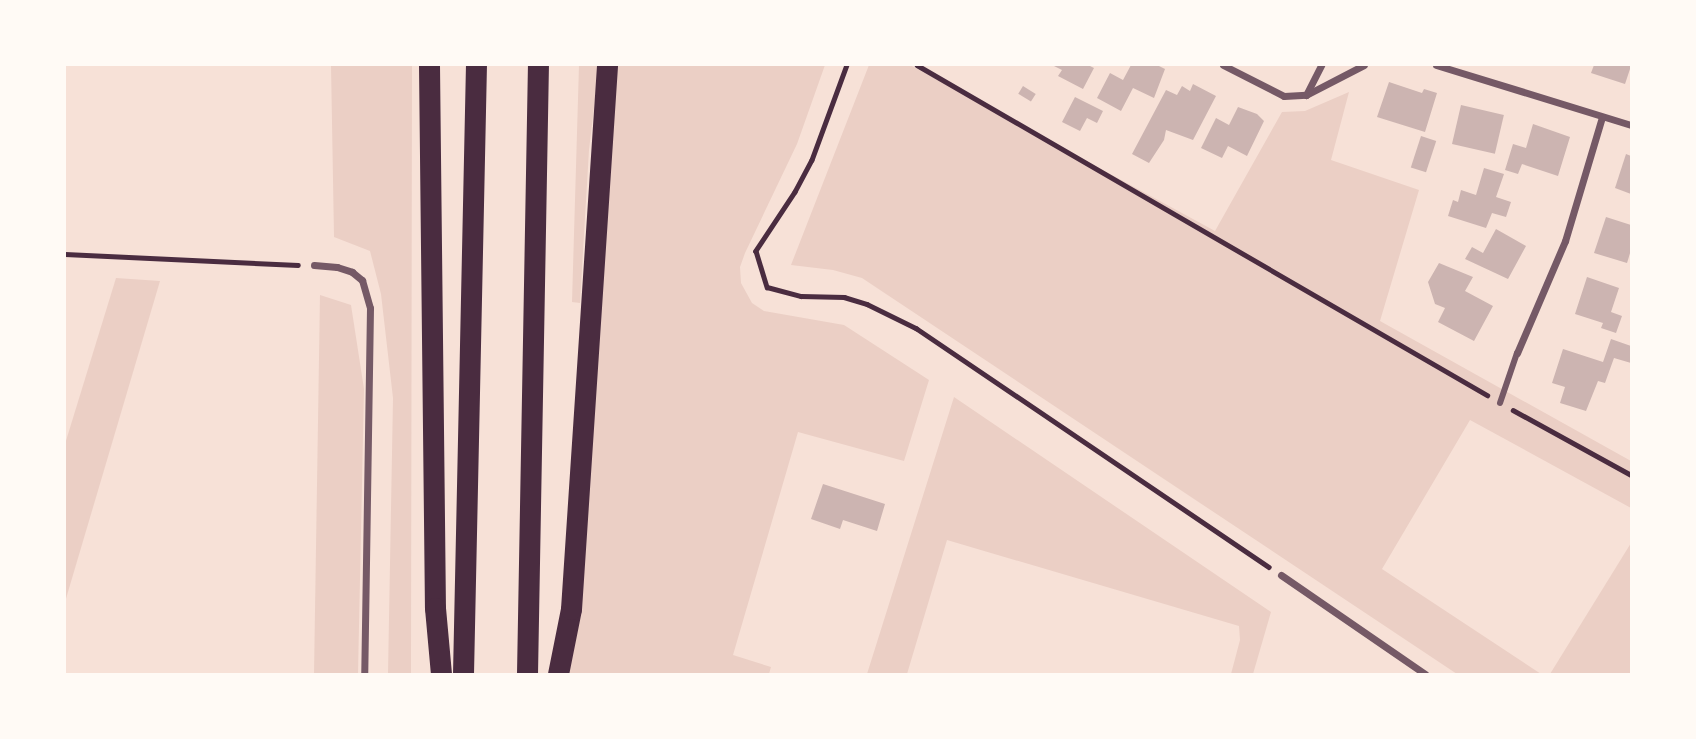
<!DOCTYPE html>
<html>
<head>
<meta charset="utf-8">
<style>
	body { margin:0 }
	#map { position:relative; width:1696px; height:739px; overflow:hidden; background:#f7e1d7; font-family:"Space Grotesk",sans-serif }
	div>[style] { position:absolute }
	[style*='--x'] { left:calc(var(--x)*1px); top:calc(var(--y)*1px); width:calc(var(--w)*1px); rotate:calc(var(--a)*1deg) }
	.green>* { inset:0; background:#ebcfc5 }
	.building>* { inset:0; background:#ccb4b1; transform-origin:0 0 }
	.path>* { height:4.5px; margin:-2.25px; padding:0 2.25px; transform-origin:2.25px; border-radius:2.25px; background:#4a2c40 }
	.pedestrian>* { height:6px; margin:-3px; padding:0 3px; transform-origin:3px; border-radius:3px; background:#755966 }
	.minor>* { height:7px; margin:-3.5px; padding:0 3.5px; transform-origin:3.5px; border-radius:3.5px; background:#755966 }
	.motorway>* { height:21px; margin:-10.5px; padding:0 10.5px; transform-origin:10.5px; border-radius:10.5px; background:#4a2c40 }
	span { translate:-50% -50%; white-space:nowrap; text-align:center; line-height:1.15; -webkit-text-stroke:5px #fffaf5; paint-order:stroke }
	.frame { position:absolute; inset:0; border:66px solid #fffaf5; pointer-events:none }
</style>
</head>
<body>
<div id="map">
	<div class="green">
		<i style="clip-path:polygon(331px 65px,412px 65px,411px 674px,388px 674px,393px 398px,381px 294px,370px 251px,334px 237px)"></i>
		<i style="clip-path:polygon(579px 65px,599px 65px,589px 150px,580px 303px,572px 302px)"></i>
		<i style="clip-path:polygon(614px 65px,825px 65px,797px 144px,745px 253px,740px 267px,741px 283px,752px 303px,764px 311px,844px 325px,929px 380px,904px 461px,798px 432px,733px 655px,771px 667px,769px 674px,555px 674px)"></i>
		<i style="clip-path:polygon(869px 65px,910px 65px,1215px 231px,1282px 112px,1305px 111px,1349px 92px,1331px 160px,1419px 190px,1380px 321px,1631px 461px,1631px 508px,1470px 420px,1382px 569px,1541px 674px,1457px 674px,862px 278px,833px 270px,791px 265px)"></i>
		<i style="clip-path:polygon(116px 278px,160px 281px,65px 602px,65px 444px)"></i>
		<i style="clip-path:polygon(320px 295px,351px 305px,364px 389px,358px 674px,314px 674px)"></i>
		<i style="clip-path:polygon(954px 397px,1271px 612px,1253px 674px,1231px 674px,1240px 640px,1239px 626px,947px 540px,907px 674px,867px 674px)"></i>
		<i style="clip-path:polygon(1631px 543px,1631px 674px,1550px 674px)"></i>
	</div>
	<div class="building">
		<i style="clip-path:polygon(1052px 65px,1088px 65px,1094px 68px,1083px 89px,1058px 76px,1062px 70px)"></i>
		<i style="clip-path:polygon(1131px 65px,1157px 65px,1165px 69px,1154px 98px,1133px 88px,1121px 111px,1097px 98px,1110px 73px,1123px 80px)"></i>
		<i style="clip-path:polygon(1594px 65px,1631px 65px,1631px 66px,1625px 84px,1591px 73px)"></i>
		<i style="clip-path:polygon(1389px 82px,1422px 93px,1424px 89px,1437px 93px,1425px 132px,1377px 117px)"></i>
		<i style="clip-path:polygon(1193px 84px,1216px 96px,1193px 140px,1166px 130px,1164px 140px,1149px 163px,1132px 154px,1166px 90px,1177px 95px,1182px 86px,1190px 91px)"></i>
		<i style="left:1023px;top:86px;width:15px;height:9px;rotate:32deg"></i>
		<i style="clip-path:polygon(1075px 97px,1103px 111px,1097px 123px,1087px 118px,1080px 131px,1062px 122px)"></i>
		<i style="left:1461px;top:105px;width:44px;height:40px;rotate:13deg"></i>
		<i style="clip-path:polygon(1238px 107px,1257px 114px,1264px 121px,1247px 156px,1228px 146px,1222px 158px,1201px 148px,1216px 118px,1229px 125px)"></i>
		<i style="clip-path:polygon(1533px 124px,1570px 137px,1558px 176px,1522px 164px,1518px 174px,1505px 170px,1513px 144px,1526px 148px)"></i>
		<i style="left:1421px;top:136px;width:16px;height:33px;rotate:18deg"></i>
		<i style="clip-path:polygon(1626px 154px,1631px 156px,1631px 194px,1615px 188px)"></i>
		<i style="clip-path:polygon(1484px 168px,1504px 174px,1496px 197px,1511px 202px,1506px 217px,1492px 213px,1486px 228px,1448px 216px,1453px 200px,1458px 202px,1461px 190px,1476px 195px)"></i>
		<i style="clip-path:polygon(1606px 217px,1631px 225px,1631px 250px,1627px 263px,1594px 253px)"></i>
		<i style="clip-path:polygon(1496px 229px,1526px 246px,1508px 279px,1465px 259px,1472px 247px,1483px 253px)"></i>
		<i style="clip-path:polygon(1439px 263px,1473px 277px,1465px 291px,1493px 306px,1474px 341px,1438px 322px,1445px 308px,1435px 304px,1428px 282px)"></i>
		<i style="clip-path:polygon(1587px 277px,1619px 288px,1611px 312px,1622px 316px,1616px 333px,1601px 328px,1603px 323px,1575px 314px)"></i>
		<i style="clip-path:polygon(1611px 339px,1631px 346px,1631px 363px,1614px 358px,1605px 383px,1598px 381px,1586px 411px,1560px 403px,1565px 387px,1552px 383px,1563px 349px,1603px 362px)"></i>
		<i style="clip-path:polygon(823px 484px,885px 504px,877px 531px,843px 520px,840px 529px,811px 519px)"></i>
	</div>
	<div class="path">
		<i style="--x:847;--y:65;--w:101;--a:110.2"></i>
		<i style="--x:812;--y:160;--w:36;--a:118"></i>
		<i style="--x:795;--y:192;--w:71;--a:123.5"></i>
		<i style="--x:756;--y:251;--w:38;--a:73"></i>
		<i style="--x:767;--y:287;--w:35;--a:15"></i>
		<i style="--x:801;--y:296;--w:43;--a:1.3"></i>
		<i style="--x:844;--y:297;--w:24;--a:17"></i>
		<i style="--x:867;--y:304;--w:55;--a:26.1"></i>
		<i style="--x:916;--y:328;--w:426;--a:34.1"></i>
		<i style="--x:917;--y:65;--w:659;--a:30.07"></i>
		<i style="--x:65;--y:254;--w:233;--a:2.7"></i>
		<i style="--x:1513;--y:410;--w:135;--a:28.8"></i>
	</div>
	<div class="pedestrian">
		<i style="--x:1500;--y:403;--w:53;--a:-71.2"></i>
	</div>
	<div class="minor">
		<i style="--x:1223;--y:65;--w:68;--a:26.9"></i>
		<i style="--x:1284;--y:96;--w:22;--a:-3"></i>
		<i style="--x:1306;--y:95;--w:65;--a:-27.3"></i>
		<i style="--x:1436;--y:65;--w:204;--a:17.1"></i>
		<i style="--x:1306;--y:95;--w:34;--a:-63"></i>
		<i style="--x:314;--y:265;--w:23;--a:5"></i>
		<i style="--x:337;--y:267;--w:16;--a:18"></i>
		<i style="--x:352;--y:272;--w:13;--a:39"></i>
		<i style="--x:362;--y:280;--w:29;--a:74"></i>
		<i style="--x:370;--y:308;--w:366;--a:90.9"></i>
		<i style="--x:1517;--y:353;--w:122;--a:-66.8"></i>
		<i style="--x:1565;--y:241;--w:129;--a:-73.4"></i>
		<i style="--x:1281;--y:575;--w:175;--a:34.5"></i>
	</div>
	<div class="motorway">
		<i style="--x:429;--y:65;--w:543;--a:89.37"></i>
		<i style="--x:435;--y:608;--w:66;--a:84.8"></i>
		<i style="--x:463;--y:674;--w:609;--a:-88.78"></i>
		<i style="--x:527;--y:674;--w:609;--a:-88.97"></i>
		<i style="--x:558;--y:674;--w:66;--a:-78.7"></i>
		<i style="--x:571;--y:609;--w:545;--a:-86.21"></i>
	</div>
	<div class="frame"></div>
</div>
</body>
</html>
